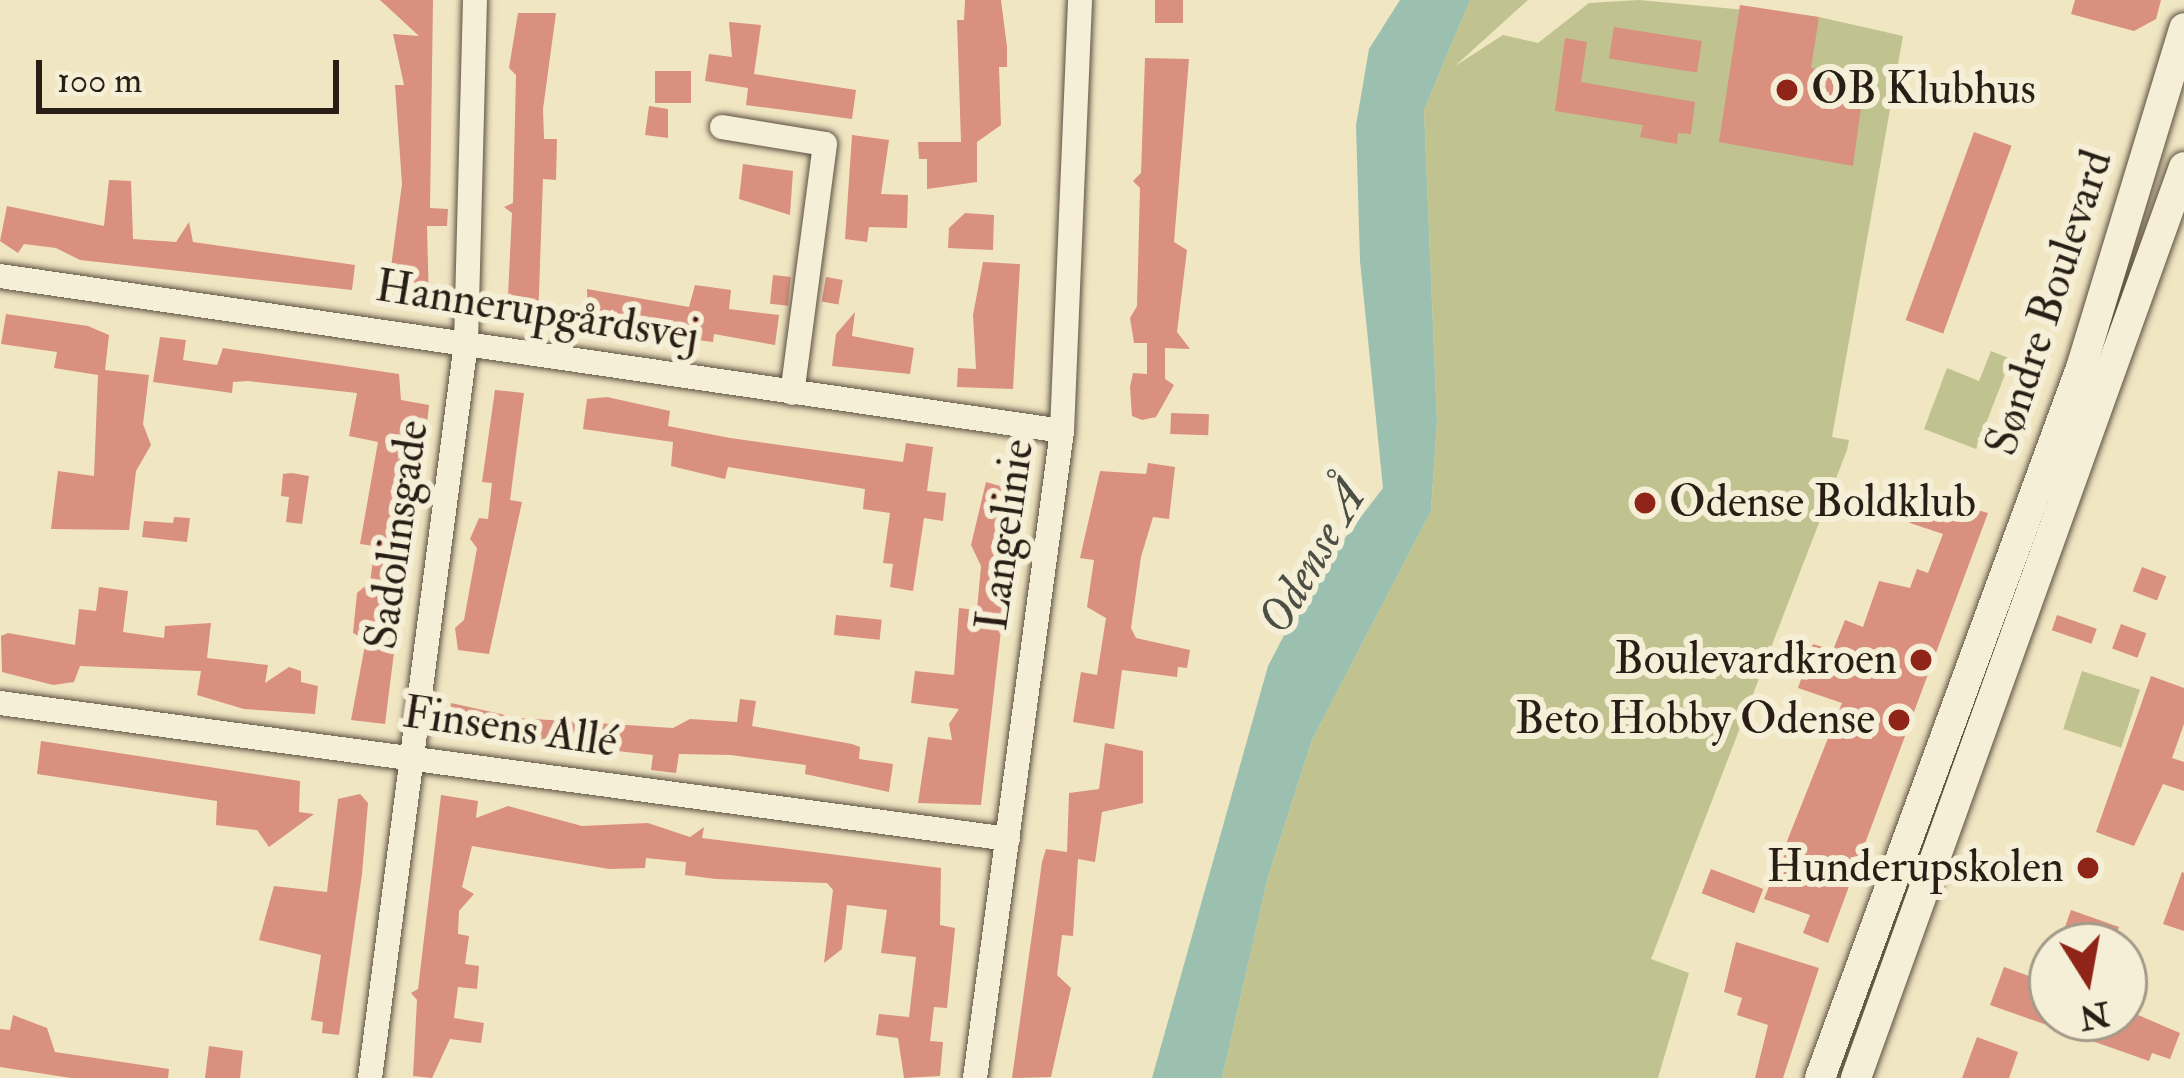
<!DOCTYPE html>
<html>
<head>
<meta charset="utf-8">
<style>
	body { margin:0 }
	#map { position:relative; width:2184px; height:1078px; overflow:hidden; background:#f1e6c2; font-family:"IM FELL Double Pica",serif }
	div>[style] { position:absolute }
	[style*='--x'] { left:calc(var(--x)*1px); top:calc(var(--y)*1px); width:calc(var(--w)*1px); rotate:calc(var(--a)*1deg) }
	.green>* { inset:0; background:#c0c38f; transform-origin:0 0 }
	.water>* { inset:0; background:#9bc0af }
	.building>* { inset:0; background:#d9907e; transform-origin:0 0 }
	.roads { filter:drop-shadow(0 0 3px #5b5041) drop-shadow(0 0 3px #5b5041) }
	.minor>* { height:24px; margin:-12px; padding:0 12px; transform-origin:12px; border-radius:12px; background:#f6efd7 }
	.tertiary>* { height:30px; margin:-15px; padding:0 15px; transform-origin:15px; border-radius:15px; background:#f6efd7 }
	.dots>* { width:33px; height:33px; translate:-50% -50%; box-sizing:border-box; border:6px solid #f6efd7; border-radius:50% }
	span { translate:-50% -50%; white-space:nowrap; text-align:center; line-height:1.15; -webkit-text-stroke:12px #f6efd7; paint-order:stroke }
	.poi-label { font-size:45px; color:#291e16 }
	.left { translate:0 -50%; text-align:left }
	.right { translate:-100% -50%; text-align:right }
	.street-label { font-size:45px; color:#291e16 }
	.water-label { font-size:48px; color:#4b4f44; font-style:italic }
	.north { position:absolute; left:2028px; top:922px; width:120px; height:120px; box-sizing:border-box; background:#f6efd7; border:3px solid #a49b8a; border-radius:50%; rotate:169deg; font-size:33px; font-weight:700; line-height:48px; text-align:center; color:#291e16 }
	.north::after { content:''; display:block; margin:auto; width:42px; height:54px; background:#8f2418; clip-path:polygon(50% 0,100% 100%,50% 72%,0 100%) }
	.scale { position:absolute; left:36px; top:60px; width:303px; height:54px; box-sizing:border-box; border:6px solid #291e16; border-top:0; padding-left:15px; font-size:36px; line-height:42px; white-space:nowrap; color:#291e16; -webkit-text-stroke:9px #f6efd7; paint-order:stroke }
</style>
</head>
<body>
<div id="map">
	<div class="green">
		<i style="clip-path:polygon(1470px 0,1528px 0,1455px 66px,1503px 35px,1538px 43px,1589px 3px,1639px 0,1819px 17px,1903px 36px,1832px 437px,1849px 440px,1847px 450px,1651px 959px,1689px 973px,1658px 1078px,1222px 1078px,1268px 877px,1312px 740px,1431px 511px,1437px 421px,1424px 110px)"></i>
		<i style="clip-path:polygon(1991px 351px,2011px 359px,1976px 449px,1924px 429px,1947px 368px,1979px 381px)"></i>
		<i style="left:2082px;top:671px;width:61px;height:61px;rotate:18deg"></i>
	</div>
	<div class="water">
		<i style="clip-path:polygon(1400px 0,1470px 0,1424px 110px,1437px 421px,1431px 511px,1312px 740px,1268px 877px,1222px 1078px,1152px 1078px,1268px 666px,1313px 580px,1383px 488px,1360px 261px,1356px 125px,1369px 49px)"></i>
	</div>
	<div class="building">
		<i style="clip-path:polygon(380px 0,433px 0,430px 208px,448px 209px,447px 226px,427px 226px,429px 305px,398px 305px,400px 268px,391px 267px,402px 184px,395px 85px,404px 85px,393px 34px,419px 36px)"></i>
		<i style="clip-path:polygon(965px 0,1001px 0,1007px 47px,1007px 67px,999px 67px,1001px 125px,977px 142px,977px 182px,927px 189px,927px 159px,919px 159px,918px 142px,961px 142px,957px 20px,964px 20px)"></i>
		<i style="left:1155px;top:0;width:28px;height:23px"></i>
		<i style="clip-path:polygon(2075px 0,2161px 0,2156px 19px,2134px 31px,2071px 14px)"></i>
		<i style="clip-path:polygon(1740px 5px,1819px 17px,1811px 68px,1865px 78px,1853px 166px,1719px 142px)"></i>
		<i style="clip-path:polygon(518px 13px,556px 13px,543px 109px,544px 139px,557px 139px,556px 180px,543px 179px,538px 321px,507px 316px,512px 213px,504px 207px,513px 203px,516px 75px,509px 68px)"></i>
		<i style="clip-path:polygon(729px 22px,761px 25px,754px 74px,856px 90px,852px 119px,746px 105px,748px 88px,705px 81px,709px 54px,732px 57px)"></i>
		<i style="left:1614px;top:27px;width:89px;height:32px;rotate:9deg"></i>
		<i style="clip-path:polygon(1565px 38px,1587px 42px,1581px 82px,1695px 102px,1691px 134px,1678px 133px,1677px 144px,1640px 137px,1643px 125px,1555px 111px)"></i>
		<i style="clip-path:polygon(1145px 58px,1189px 59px,1174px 242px,1187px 250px,1177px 332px,1190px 349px,1165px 348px,1165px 379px,1174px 385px,1156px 417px,1142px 420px,1132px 416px,1130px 387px,1133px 373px,1147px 374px,1147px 343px,1134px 343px,1130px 318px,1137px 306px,1140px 188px,1133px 181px,1141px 173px)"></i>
		<i style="left:655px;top:71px;width:36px;height:32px"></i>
		<i style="clip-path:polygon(649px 106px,668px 109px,668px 138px,645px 135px)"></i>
		<i style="left:1974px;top:132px;width:40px;height:200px;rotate:20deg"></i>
		<i style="clip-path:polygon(852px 135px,889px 140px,881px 194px,908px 195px,907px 228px,869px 227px,867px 242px,845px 239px)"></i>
		<i style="clip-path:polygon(743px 164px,793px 171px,790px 215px,739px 199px)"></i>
		<i style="clip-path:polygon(109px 180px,131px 181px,133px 239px,176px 242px,189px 222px,193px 242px,355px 265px,352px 290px,80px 260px,56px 248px,24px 244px,18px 253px,0 241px,7px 206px,104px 226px)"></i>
		<i style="clip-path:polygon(965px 213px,994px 215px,993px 250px,948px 248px,949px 228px)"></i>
		<i style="clip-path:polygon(983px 262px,1020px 264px,1013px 389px,957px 387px,958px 368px,976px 369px,973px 315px)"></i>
		<i style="left:773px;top:275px;width:18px;height:29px;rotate:6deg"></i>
		<i style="left:826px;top:277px;width:17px;height:25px;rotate:10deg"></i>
		<i style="clip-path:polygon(695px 285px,731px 290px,729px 309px,779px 315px,775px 345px,714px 334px,713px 342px,697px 340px,681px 357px,683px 339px,588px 328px,587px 289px,689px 307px)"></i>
		<i style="clip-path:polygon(855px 312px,852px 336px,914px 348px,910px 374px,832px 366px,836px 334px)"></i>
		<i style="clip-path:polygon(6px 314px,88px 326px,109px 335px,105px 370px,149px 375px,143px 424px,151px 445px,136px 471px,129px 530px,51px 529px,58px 471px,94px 476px,98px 375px,54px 368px,57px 352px,1px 344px)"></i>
		<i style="clip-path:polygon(160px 337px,186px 340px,183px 360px,217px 365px,223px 348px,399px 374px,401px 400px,429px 405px,427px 424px,412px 422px,401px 499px,413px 501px,385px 724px,351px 720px,366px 640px,353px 633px,357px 593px,370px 582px,375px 546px,360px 544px,378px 442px,349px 436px,357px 393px,248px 381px,233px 382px,232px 393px,153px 382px)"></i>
		<i style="clip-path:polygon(495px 390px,524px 393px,510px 500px,522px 502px,489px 654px,458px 650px,455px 628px,464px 620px,477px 548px,470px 539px,479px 518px,488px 519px,492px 483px,482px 482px)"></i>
		<i style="clip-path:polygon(607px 397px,670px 411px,668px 426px,730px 438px,903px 462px,906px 443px,933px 447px,927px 491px,946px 493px,943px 521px,924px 518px,913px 591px,890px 587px,893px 564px,883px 563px,890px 513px,863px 509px,865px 489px,728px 467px,725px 479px,671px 466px,673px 442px,583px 429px,587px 399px)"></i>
		<i style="left:1171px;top:413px;width:38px;height:21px;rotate:2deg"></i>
		<i style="clip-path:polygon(1148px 463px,1175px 467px,1169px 519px,1153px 517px,1141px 557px,1131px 628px,1136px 638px,1190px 650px,1187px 668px,1178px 667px,1177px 677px,1122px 670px,1114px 729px,1073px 722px,1081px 672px,1097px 675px,1106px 618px,1087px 607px,1094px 560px,1080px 558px,1100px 471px,1146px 474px)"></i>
		<i style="clip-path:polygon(292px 473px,309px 476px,302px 524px,286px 522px,289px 497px,281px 496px,283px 474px)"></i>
		<i style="clip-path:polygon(986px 482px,1017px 491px,981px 805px,918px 803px,928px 737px,952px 740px,949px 724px,959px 709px,911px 703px,915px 671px,954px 675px,959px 608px,977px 610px,981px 566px,971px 545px)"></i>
		<i style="clip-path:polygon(1917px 493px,1988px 513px,1828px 943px,1803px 933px,1810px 915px,1764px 899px,1842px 703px,1798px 688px,1813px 644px,1833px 650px,1845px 620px,1863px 627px,1879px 581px,1910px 588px,1917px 569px,1928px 573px,1943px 534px,1898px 519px)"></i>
		<i style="clip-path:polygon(174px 517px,190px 518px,187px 542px,142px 537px,144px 521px,173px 523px)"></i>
		<i style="left:2142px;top:567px;width:26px;height:26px;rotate:21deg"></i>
		<i style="clip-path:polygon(99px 587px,128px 591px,123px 632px,164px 638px,165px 626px,211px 623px,207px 658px,268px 665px,265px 683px,289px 667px,301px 671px,301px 682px,318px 686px,315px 714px,244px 709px,197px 695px,201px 671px,80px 666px,74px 682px,53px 685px,2px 672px,1px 636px,8px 633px,75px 645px,79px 609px,96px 611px)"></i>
		<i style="left:836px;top:615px;width:46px;height:20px;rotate:6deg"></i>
		<i style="left:2057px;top:615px;width:42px;height:16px;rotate:19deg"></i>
		<i style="left:2121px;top:624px;width:27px;height:26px;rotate:20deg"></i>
		<i style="clip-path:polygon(2151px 676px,2184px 688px,2184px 724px,2172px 758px,2184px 762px,2184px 791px,2163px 784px,2134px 846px,2096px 832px)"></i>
		<i style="clip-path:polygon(740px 699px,756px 701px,752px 726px,852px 744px,860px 747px,859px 759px,893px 764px,889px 792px,805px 774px,806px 765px,731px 755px,679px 754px,676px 773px,651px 770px,653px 755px,447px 732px,451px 703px,519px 718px,673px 728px,690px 719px,737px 722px)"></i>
		<i style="clip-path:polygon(41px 741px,300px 781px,299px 812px,314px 814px,269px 847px,257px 830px,216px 825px,217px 801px,37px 774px)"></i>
		<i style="clip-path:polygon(1105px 743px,1143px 751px,1143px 803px,1102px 812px,1095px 862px,1078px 859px,1073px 936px,1062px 935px,1057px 975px,1071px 988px,1051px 1077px,1012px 1078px,1042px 862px,1046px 849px,1067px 852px,1069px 793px,1099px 789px)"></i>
		<i style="clip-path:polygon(360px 794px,368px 803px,362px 874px,339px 1035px,322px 1033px,323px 1022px,311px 1020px,321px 955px,259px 940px,274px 886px,327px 892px,338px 799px)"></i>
		<i style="clip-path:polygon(441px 795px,478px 801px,476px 818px,508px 806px,582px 826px,648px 823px,690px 837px,704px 827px,702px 838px,941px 868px,940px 925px,955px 928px,947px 1008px,934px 1007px,930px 1041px,943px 1042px,940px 1076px,904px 1078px,898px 1038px,876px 1035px,879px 1014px,909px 1017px,916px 957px,881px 953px,887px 910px,847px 905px,842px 949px,824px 963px,833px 890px,827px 883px,716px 879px,685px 875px,686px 862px,646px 858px,645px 868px,609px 869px,472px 846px,462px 887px,474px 894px,459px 911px,458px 934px,469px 936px,465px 964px,479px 966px,477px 989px,458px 987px,454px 1018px,484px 1023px,481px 1043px,450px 1039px,432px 1078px,413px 1076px,417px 1000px,411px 993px,418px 989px)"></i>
		<i style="left:1711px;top:869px;width:56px;height:26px;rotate:21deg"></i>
		<i style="clip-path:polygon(2182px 872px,2184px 873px,2184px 931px,2163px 924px)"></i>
		<i style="clip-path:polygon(2071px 910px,2119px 927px,2112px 946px,2060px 941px)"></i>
		<i style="clip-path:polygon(1736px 942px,1819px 968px,1783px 1078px,1755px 1078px,1768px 1025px,1737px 1015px,1742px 998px,1724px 992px)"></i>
		<i style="clip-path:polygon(2004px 967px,2052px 984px,2052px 1018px,2124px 1018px,2124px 1009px,2180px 1033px,2170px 1059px,2152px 1053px,2149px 1061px,1990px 1005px)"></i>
		<i style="clip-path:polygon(13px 1015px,47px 1028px,55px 1052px,169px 1069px,168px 1078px,71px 1078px,0 1067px,0 1029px,10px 1030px)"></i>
		<i style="clip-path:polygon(1977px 1037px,2018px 1052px,2009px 1078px,1962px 1078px)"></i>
		<i style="clip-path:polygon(209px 1046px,243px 1051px,240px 1078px,205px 1078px)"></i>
	</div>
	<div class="roads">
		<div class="minor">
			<i style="--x:722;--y:127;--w:104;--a:9.4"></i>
			<i style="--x:825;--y:144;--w:251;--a:97.5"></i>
			<i style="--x:0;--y:276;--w:1073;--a:8.3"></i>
			<i style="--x:0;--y:703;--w:1017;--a:7.68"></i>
			<i style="--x:370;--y:1078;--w:741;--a:-82.56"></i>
			<i style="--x:466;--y:343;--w:343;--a:-88.5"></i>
			<i style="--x:975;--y:1078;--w:653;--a:-82.34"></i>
			<i style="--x:1062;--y:431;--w:431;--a:-87.6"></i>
		</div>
		<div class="tertiary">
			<i style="--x:1820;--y:1078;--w:756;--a:-69.82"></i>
			<i style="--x:2081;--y:368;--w:355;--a:-73.1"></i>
			<i style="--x:1856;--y:1078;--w:968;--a:-70.2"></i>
		</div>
	</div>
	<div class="dots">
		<i style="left:1787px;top:90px;background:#8f2418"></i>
		<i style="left:1645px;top:503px;background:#8f2418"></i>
		<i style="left:1921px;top:660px;background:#8f2418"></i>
		<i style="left:1899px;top:720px;background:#8f2418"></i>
		<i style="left:2088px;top:868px;background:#8f2418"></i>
	</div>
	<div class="poi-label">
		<span class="left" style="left:1811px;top:90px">OB Klubhus</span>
		<span class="left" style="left:1669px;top:503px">Odense Boldklub</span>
		<span class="right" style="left:1897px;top:660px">Boulevardkroen</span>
		<span class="right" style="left:1875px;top:720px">Beto Hobby Odense</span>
		<span class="right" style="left:2064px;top:868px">Hunderupskolen</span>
	</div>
	<div class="street-label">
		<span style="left:2050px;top:303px;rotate:-72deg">Søndre Boulevard</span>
		<span style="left:537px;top:312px;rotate:9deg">Hannerupgårdsvej</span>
		<span style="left:398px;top:535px;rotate:-82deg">Sadolinsgade</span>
		<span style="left:1006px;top:535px;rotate:-82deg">Langelinie</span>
		<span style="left:510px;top:728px;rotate:8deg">Finsens Allé</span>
	</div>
	<div class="water-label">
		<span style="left:1313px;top:558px;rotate:-60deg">Odense Å</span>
	</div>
	<div class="north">N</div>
	<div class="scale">100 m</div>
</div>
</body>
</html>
